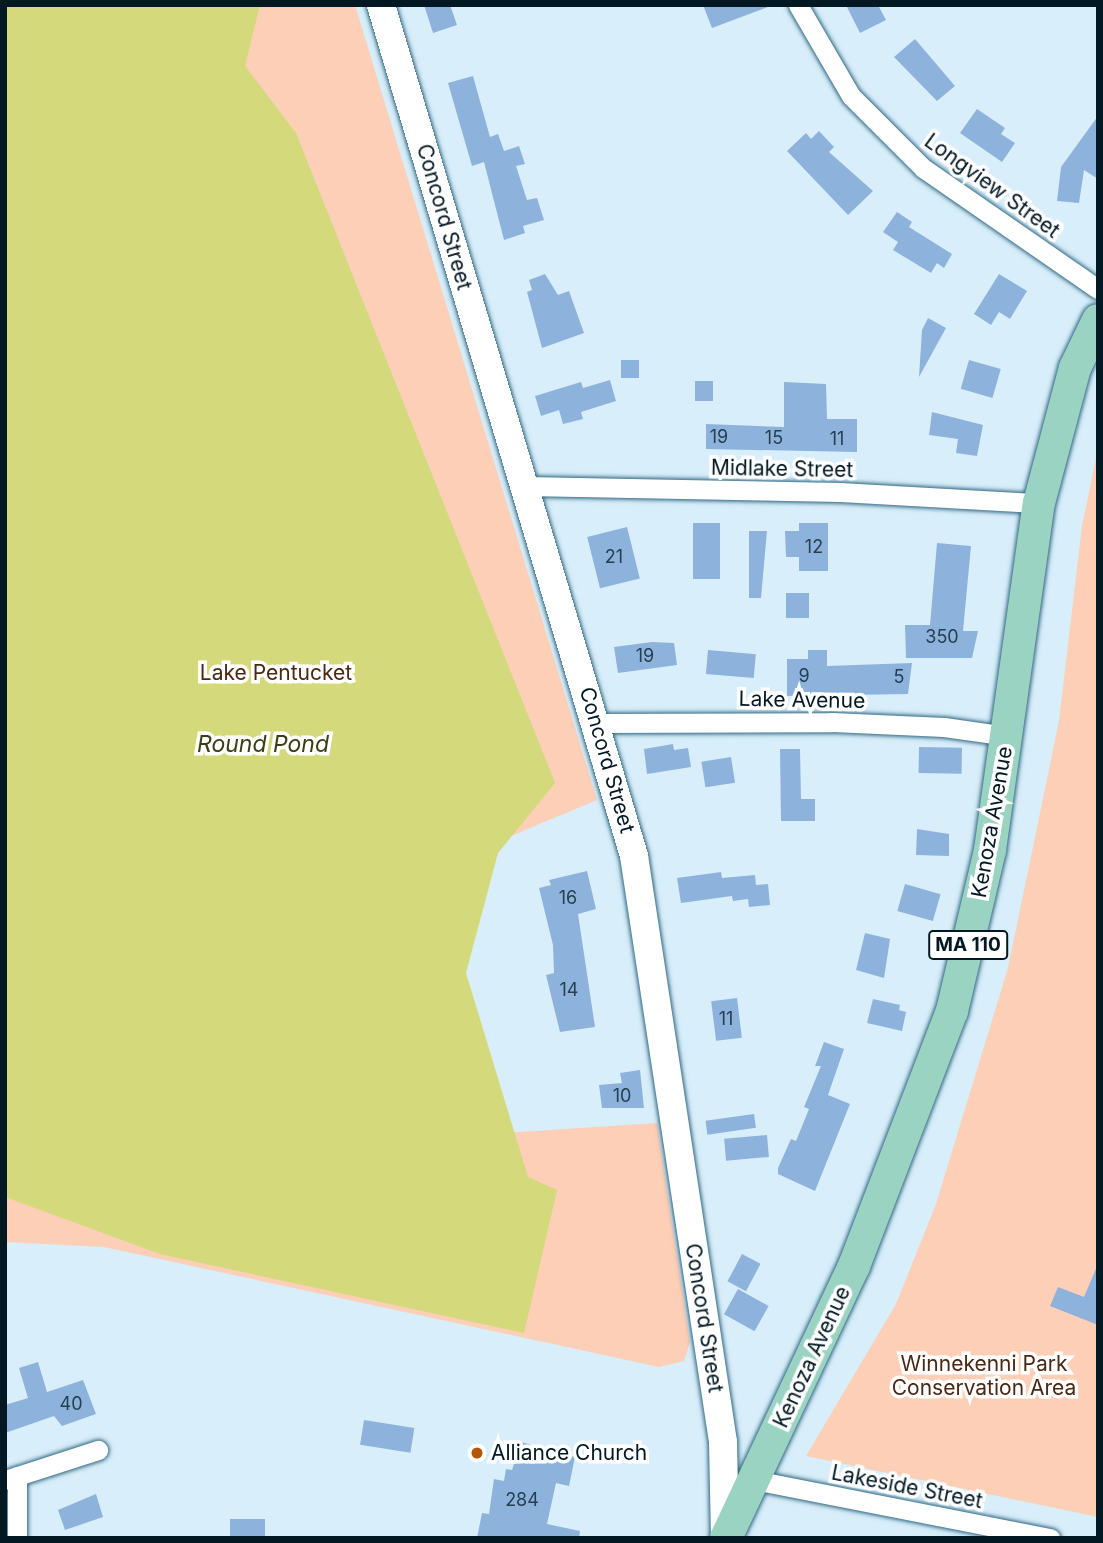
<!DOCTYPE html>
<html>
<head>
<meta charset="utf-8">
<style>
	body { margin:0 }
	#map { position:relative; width:1103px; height:1543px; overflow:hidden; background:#d8eefa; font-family:Inter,sans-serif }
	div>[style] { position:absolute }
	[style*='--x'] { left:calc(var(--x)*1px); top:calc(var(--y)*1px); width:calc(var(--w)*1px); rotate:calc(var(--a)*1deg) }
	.green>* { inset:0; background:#fccfb6 }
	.water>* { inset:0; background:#d4d97c }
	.building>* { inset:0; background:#8db3dc; transform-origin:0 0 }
	.roads { filter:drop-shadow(0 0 2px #316984) drop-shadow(0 0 2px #316984) }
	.street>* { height:19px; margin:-9.5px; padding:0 9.5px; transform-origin:9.5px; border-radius:9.5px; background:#fff }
	.secondary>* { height:28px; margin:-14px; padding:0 14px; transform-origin:14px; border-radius:14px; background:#fff }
	.primary>* { height:32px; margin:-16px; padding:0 16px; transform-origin:16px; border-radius:16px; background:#9bd3c2 }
	.dots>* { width:19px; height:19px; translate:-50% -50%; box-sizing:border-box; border:4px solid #fff; border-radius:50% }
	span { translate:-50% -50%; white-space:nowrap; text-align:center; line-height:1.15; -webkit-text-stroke:7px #fff; paint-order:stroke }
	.number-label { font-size:18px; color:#253f51 }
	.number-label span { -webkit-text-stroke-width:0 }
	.shield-label span { padding:2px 5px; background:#fff; border:2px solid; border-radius:5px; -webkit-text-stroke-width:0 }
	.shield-label { font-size:19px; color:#021823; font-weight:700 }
	.street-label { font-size:21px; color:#021823 }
	.park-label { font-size:21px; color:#492814 }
	.poi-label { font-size:21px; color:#021823 }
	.left { translate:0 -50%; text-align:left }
	.water-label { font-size:23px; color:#3b3d15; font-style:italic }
	.frame { position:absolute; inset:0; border:7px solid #021823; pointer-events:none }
</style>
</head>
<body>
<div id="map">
	<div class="green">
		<i style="clip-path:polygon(5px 5px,355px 5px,597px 800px,485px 847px,456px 977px,505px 1133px,657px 1123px,690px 1342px,684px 1361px,659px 1367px,104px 1247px,5px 1242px)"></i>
		<i style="clip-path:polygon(1098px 449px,1098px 1517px,806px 1456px,896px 1304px,936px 1204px,1008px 968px,1059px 721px,1082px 526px)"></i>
	</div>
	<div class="water">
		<i style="clip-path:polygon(5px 5px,260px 5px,245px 66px,296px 133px,555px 783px,498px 853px,466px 973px,528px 1177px,557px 1190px,524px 1333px,160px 1254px,5px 1197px)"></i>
	</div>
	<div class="building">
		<i style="clip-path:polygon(424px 5px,450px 5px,457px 25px,433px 33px)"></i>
		<i style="clip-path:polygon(703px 5px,767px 5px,768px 7px,712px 28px)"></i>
		<i style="clip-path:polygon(846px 5px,878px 5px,886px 20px,860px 33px)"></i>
		<i style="clip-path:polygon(915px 39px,955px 86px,937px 101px,894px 57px)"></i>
		<i style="clip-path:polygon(473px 76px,490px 137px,498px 134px,504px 151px,519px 146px,525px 164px,516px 166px,527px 200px,537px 198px,544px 220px,523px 226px,525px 233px,504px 240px,484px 162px,472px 166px,448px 83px)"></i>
		<i style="clip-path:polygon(977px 109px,1005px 128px,1001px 134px,1015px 143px,1002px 162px,960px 133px)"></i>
		<i style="clip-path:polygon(1098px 116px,1098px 179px,1084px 170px,1079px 203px,1057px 201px,1061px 167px)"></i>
		<i style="clip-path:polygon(819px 131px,834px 147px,829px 152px,873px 191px,848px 215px,787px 151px,806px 133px,811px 139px)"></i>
		<i style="clip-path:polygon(897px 212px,912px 222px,909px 227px,952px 254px,944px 268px,937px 263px,931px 273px,893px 250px,898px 242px,883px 232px)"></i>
		<i style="clip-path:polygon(545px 274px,558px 295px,569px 291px,584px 333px,542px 348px,527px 292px,532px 290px,529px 280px)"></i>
		<i style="clip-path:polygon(999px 274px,1027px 291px,1010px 319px,999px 312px,991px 325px,974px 314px)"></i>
		<i style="clip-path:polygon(928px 318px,946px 328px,919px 377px,922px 330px)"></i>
		<i style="left:621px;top:360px;width:18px;height:18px"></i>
		<i style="left:969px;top:360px;width:33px;height:30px;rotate:16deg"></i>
		<i style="clip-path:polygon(610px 380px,616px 401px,581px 412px,583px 419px,563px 424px,559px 410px,541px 416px,535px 396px,581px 382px,583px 388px)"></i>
		<i style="left:695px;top:381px;width:18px;height:20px"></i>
		<i style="clip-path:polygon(784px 382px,826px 384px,827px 419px,857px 419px,857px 452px,706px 449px,706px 424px,784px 427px)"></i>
		<i style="clip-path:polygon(932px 412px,983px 425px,977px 456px,956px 453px,958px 439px,929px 435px)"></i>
		<i style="left:693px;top:523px;width:27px;height:56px"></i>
		<i style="clip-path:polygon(799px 523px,828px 523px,828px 571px,799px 571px,799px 557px,786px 557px,785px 531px,799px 531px)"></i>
		<i style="left:627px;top:527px;width:53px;height:41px;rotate:76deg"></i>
		<i style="clip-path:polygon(749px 531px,767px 531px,761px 598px,749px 598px)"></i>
		<i style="clip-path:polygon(937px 543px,971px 546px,963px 631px,978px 631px,972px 658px,906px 658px,905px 625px,930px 625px)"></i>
		<i style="left:786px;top:593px;width:23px;height:25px"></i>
		<i style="clip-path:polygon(652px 642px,674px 643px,677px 665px,618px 673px,614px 647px)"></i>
		<i style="left:708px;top:650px;width:48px;height:24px;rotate:5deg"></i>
		<i style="clip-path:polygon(808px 650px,827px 650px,827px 666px,912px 663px,908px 694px,787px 696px,787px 659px,808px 659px)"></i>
		<i style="clip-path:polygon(673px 744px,674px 750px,688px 748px,691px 767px,647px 774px,644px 749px)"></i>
		<i style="left:919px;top:747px;width:43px;height:26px;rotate:1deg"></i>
		<i style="clip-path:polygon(780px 749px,800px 749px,801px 799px,815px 799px,815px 821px,781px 821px)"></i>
		<i style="left:731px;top:757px;width:26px;height:30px;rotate:81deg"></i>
		<i style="clip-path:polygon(917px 829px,949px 834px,949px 856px,916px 855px)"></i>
		<i style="clip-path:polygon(587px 871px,596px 909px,578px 914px,595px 1027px,560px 1032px,546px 975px,554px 973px,553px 945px,539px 888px,551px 885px,549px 880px)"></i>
		<i style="clip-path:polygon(721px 872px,722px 878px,755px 875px,756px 885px,768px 884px,770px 905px,749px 907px,748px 899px,733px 901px,732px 896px,681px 903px,677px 878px)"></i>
		<i style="left:905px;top:884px;width:37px;height:28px;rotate:16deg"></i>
		<i style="clip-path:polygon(865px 933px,890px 939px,884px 978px,856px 970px)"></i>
		<i style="left:737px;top:998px;width:40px;height:26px;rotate:83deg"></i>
		<i style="clip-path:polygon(873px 999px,900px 1005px,899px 1010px,906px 1012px,902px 1031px,867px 1023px)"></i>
		<i style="clip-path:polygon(824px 1042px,844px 1049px,828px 1095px,850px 1104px,815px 1191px,778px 1174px,778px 1168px,791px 1139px,796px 1141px,809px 1109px,804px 1107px,821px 1066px,815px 1066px)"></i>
		<i style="clip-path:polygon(640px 1070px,644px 1108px,602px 1108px,599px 1085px,622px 1083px,620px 1073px)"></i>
		<i style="left:754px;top:1114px;width:14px;height:49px;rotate:82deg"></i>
		<i style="left:767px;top:1135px;width:22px;height:43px;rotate:85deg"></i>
		<i style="left:742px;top:1254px;width:21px;height:31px;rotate:28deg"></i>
		<i style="clip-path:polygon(1098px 1264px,1098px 1325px,1050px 1306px,1058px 1287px,1084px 1297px)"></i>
		<i style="left:738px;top:1289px;width:35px;height:29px;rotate:29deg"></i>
		<i style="clip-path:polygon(38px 1362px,47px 1392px,83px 1380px,96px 1414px,62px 1426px,54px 1416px,5px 1433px,5px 1405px,28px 1398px,19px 1368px)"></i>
		<i style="left:364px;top:1420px;width:51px;height:25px;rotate:9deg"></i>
		<i style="clip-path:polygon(521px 1442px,575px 1457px,569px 1486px,556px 1483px,547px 1524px,580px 1531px,579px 1538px,477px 1538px,482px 1513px,489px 1514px,494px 1479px,504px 1481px,506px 1469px,512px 1470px)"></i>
		<i style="clip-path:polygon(96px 1494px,103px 1517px,65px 1530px,58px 1510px)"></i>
		<i style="left:230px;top:1519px;width:35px;height:19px"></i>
	</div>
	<div class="roads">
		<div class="street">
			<i style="--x:798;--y:5;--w:105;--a:59.8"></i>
			<i style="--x:851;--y:96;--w:102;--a:45"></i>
			<i style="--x:923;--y:168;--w:213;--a:34.7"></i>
			<i style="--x:525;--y:486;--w:315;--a:1.1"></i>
			<i style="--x:840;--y:492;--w:199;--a:3.2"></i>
			<i style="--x:596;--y:723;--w:236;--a:-0.2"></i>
			<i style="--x:832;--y:722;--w:112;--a:2.6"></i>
			<i style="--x:944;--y:727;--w:65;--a:8"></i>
			<i style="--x:5;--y:1480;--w:98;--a:-17.9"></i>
			<i style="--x:754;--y:1480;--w:302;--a:11.1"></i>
			<i style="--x:17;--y:1538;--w:62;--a:-90"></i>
		</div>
		<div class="secondary">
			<i style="--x:381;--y:5;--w:888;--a:73.44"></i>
			<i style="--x:634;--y:856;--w:593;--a:81.36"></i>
			<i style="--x:723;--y:1442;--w:96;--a:88.8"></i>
		</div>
		<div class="primary">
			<i style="--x:726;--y:1538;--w:301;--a:-64.8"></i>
			<i style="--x:854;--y:1266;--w:273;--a:-69"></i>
			<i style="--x:952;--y:1011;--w:165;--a:-76.7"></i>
			<i style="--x:990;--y:850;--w:350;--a:-82"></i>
			<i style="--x:1039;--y:503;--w:140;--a:-75.1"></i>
			<i style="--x:1075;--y:368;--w:53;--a:-64.4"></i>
		</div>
	</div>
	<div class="dots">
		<i style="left:477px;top:1453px;background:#b35501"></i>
	</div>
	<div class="number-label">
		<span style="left:719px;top:437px">19</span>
		<span style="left:774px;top:438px">15</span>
		<span style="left:837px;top:439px">11</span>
		<span style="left:814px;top:547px">12</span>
		<span style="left:614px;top:557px">21</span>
		<span style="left:942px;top:637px">350</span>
		<span style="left:645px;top:656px">19</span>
		<span style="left:804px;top:676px">9</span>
		<span style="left:899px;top:677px">5</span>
		<span style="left:568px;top:898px">16</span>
		<span style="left:569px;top:990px">14</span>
		<span style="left:726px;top:1019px">11</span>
		<span style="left:622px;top:1096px">10</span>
		<span style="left:71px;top:1404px">40</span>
		<span style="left:522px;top:1500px">284</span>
	</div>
	<div class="shield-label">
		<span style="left:968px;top:945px">MA 110</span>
	</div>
	<div class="street-label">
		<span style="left:992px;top:186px;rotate:36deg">Longview Street</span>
		<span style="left:444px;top:217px;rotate:74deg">Concord Street</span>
		<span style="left:782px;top:469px;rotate:1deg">Midlake Street</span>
		<span style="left:802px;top:700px;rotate:1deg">Lake Avenue</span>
		<span style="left:607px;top:760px;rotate:74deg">Concord Street</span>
		<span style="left:992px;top:822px;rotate:-80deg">Kenoza Avenue</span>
		<span style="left:704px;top:1318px;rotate:81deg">Concord Street</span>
		<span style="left:812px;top:1357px;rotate:-65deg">Kenoza Avenue</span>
		<span style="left:907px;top:1487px;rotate:11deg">Lakeside Street</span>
	</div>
	<div class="park-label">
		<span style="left:276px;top:673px">Lake Pentucket</span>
		<span style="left:984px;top:1376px">Winnekenni Park<br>Conservation Area</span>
	</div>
	<div class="poi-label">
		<span class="left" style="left:491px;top:1453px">Alliance Church</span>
	</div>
	<div class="water-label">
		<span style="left:263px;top:744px">Round Pond</span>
	</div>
	<div class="frame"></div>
</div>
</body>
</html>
